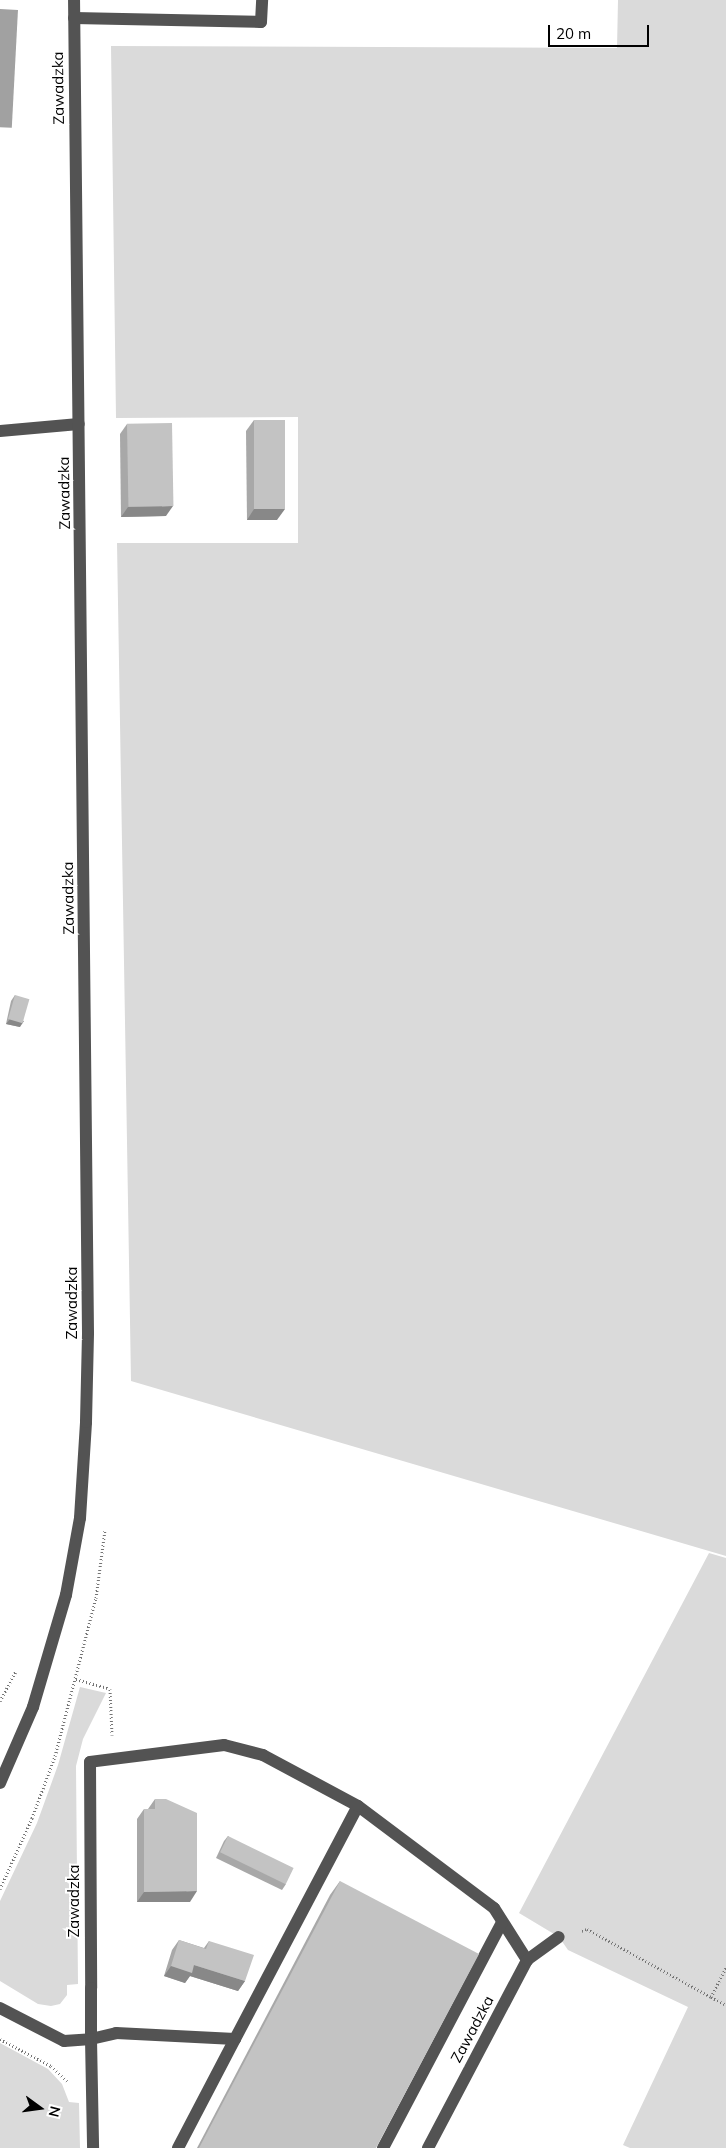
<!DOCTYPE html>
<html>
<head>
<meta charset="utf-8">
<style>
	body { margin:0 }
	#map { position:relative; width:726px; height:2148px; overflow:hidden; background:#fff; font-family:Mulish,sans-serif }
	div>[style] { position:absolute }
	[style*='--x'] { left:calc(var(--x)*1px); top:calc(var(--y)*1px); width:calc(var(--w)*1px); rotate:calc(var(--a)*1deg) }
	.green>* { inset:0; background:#dadada }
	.water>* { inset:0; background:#a1a1a1; transform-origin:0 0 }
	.path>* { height:3px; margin-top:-1.5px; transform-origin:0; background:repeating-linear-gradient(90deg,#757575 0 1px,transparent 0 3.5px) }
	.minor>* { height:12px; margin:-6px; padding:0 6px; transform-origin:6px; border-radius:6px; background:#535353 }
	.wall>* { inset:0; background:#a8a8a8 }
	.shaded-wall>* { inset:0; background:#888 }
	.building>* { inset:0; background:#c3c3c3; transform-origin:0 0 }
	span { translate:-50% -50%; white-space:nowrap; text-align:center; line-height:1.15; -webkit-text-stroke:4px #fff; paint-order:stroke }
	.street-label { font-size:15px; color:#000 }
	.north { position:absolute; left:15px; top:2083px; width:50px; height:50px; -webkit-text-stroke:4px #fff; paint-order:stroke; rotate:104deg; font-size:14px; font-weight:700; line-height:20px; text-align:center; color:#000 }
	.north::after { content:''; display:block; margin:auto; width:18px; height:22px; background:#000; clip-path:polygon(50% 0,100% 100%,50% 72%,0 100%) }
	.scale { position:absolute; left:548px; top:25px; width:101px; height:22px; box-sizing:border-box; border:2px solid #000; border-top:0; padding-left:6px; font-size:15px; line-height:18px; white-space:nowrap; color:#000; -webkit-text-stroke:4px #fff; paint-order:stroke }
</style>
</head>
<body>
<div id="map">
	<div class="green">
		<i style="clip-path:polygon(618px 0,726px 0,726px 1556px,131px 1381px,117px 543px,298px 543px,298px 417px,116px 418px,111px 46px,617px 48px)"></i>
		<i style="clip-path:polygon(709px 1553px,726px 1558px,726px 2148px,630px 2148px,623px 2145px,688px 2007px,568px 1950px,559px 1937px,519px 1913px)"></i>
		<i style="clip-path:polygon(80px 1687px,106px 1693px,83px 1739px,76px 1766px,78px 1984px,67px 1985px,67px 1995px,60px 2004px,51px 2006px,38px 2004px,0 1981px,0 1901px,37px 1823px,58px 1765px)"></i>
		<i style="clip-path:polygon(0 2043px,48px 2069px,62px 2084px,69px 2102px,79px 2103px,80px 2148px,0 2148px)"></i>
	</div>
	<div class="water">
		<i style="left:0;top:9px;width:18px;height:118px;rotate:3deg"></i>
	</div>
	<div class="path">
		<i style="--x:76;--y:1679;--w:35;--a:16"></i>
		<i style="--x:110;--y:1689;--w:46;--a:87.5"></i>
		<i style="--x:0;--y:1701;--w:34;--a:-62"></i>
		<i style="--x:0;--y:1889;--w:78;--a:-65.7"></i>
		<i style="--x:32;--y:1818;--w:66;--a:-69.6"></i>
		<i style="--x:55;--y:1756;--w:163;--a:-75.5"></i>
		<i style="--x:96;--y:1598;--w:69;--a:-82.5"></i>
		<i style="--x:582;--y:1931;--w:5;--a:-22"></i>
		<i style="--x:587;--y:1929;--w:141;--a:28.7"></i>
		<i style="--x:711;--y:1997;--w:33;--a:-63"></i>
		<i style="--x:711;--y:1997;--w:17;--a:28"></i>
		<i style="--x:0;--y:2039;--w:58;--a:27.9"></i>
		<i style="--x:51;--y:2066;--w:22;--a:43"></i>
	</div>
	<div class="minor">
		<i style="--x:74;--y:18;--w:187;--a:1.2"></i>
		<i style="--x:261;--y:22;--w:22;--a:-87"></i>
		<i style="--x:0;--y:431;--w:79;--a:-5.1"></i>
		<i style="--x:0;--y:1783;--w:83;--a:-66.5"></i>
		<i style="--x:33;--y:1707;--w:117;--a:-73.6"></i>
		<i style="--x:66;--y:1595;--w:78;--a:-79.7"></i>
		<i style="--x:80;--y:1518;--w:96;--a:-86.4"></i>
		<i style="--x:86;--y:1422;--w:89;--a:-88.7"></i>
		<i style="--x:88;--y:1333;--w:1333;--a:-90.6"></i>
		<i style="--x:358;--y:1806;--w:170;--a:36.9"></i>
		<i style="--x:494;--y:1908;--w:62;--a:57.6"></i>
		<i style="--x:0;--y:2008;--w:72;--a:27.3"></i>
		<i style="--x:64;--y:2041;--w:27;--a:-4"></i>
		<i style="--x:91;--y:2039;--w:26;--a:-13"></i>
		<i style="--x:116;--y:2033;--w:119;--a:2.9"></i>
		<i style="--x:235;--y:2039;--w:263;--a:-62.2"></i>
		<i style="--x:358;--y:1806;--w:108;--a:-151.8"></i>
		<i style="--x:263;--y:1755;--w:40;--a:-165.6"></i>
		<i style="--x:224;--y:1745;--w:135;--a:172.8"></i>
		<i style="--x:90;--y:1762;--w:226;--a:89.7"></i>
		<i style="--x:91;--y:1988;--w:51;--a:90"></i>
		<i style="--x:91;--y:2039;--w:109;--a:88.9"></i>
		<i style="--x:178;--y:2148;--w:123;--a:-62.4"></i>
		<i style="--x:383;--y:2148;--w:255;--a:-62.2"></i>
		<i style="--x:428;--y:2148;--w:212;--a:-62.2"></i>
		<i style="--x:527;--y:1960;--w:39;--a:-36"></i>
	</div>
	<div class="wall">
		<i style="clip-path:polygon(254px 420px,277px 520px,247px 520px,246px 431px)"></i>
		<i style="clip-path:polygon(127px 424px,166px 516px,121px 517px,120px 434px)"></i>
		<i style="clip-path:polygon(15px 995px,20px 1027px,6px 1024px,11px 1001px)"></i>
		<i style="clip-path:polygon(155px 1799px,190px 1902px,137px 1902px,137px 1819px,144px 1809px,148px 1809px)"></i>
		<i style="clip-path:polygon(228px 1836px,286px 1884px,282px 1890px,216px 1858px,224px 1841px)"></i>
		<i style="clip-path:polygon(340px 1881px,376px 2148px,197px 2148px,330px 1895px)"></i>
		<i style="clip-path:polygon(179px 1940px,204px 1948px,209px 1941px,245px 1981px,238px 1991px,190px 1976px,185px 1983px,164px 1976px,172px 1950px)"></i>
	</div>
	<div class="shaded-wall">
		<i style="clip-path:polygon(173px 506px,166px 516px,121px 517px,128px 507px)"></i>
		<i style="clip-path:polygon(254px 509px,285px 509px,277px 520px,247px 520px)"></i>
		<i style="clip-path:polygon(10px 1019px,24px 1021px,20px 1027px,6px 1024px)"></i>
		<i style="clip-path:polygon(197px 1891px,190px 1902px,137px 1902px,144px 1892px)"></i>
		<i style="clip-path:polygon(194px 1965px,245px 1981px,238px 1991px,190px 1976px,185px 1983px,164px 1976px,171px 1966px)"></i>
	</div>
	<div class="building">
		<i style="left:254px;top:420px;width:31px;height:89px"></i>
		<i style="left:172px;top:423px;width:83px;height:45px;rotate:89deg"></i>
		<i style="left:15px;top:995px;width:15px;height:25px;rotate:16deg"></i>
		<i style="clip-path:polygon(155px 1799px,166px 1799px,197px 1813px,197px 1891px,144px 1892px,144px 1809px,155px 1809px)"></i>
		<i style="left:228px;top:1836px;width:73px;height:18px;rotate:26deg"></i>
		<i style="clip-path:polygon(340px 1881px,479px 1954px,376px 2148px,199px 2148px)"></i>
		<i style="clip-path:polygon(179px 1940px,206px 1949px,209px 1941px,254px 1955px,245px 1981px,194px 1965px,192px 1973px,171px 1966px)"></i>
	</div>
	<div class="street-label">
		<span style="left:58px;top:88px;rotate:-91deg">Zawadzka</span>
		<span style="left:64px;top:493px;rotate:-91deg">Zawadzka</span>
		<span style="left:68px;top:898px;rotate:-91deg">Zawadzka</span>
		<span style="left:72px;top:1303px;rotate:-90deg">Zawadzka</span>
		<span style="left:74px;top:1901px;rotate:-90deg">Zawadzka</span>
		<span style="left:472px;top:2029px;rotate:-62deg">Zawadzka</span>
	</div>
	<div class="north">N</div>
	<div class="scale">20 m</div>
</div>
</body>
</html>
